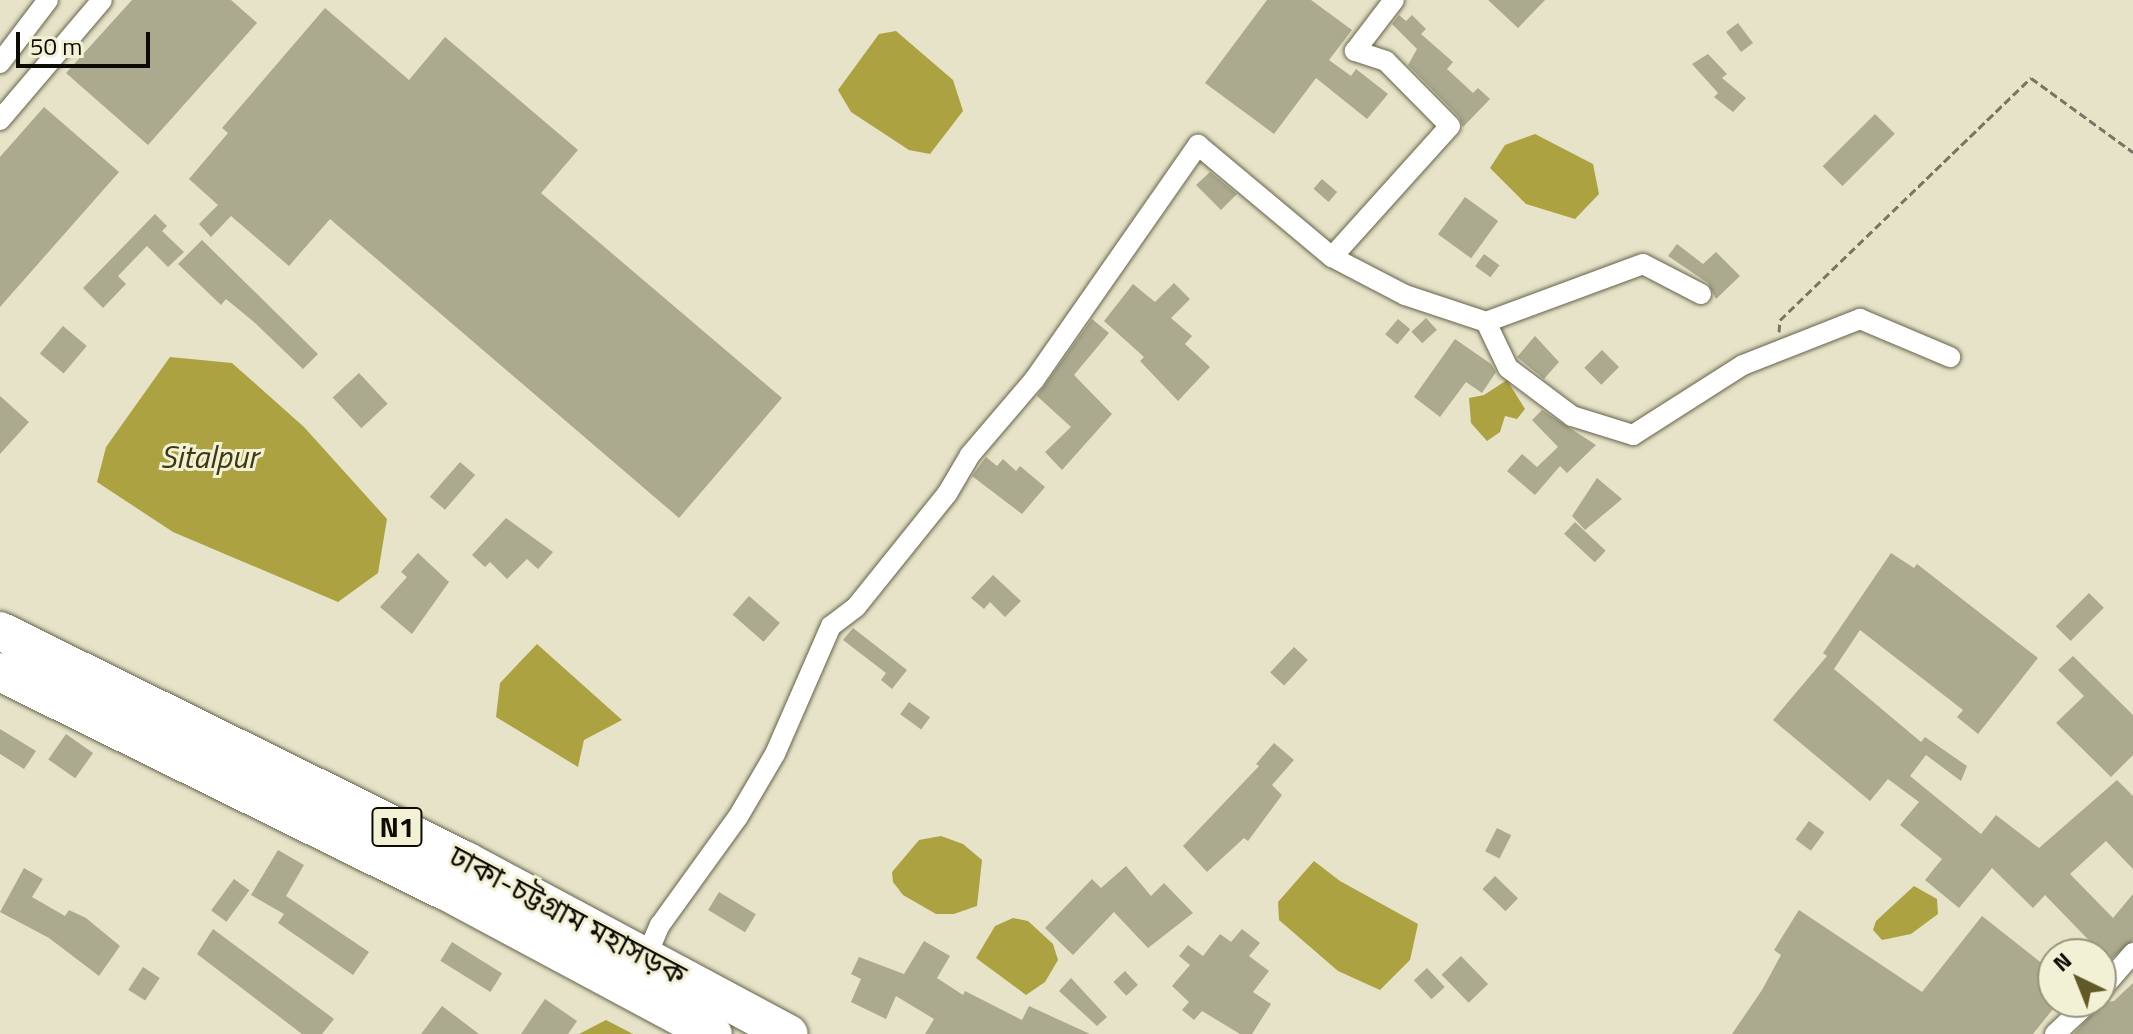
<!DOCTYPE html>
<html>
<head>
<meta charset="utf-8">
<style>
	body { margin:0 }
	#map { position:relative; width:2133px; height:1034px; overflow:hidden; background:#e6e3c8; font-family:"Titillium Web","Noto Sans Bengali",sans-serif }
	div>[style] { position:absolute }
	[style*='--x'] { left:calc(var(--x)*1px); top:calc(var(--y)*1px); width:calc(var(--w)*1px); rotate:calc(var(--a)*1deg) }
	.water>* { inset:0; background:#ada242 }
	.building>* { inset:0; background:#aba98e; transform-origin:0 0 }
	.path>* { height:3px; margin-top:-1.5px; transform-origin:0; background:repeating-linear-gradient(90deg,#777563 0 8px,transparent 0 12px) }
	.roads { filter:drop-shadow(0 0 2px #66634b) drop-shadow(0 0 2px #66634b) }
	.street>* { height:20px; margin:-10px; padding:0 10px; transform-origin:10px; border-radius:10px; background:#fff }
	.highway>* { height:38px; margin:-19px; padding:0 19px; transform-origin:19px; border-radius:19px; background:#fff }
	span { translate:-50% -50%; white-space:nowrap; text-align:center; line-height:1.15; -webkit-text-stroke:6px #f3f1d5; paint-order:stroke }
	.shield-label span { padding:2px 6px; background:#f3f1d5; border:2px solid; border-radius:6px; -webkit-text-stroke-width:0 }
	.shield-label { font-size:28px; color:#0d0c04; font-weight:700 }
	.street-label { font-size:30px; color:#0d0c04 }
	.water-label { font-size:32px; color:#3c380f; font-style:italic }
	.north { position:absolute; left:2037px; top:938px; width:80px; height:80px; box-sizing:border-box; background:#f3f1d5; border:2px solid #979581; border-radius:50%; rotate:317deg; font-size:22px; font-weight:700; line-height:32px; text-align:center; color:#0d0c04 }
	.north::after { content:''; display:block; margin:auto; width:28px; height:36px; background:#605a26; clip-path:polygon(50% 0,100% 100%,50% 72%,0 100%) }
	.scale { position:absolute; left:16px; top:32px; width:134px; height:36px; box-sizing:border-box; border:4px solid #0d0c04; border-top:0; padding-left:10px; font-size:24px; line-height:28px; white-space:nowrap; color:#0d0c04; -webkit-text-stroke:6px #f3f1d5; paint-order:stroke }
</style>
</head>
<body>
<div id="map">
	<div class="water">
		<i style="clip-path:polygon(896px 31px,953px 80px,963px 111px,930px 154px,909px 150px,851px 112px,838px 90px,879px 34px)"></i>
		<i style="clip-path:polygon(1535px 134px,1593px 164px,1599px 194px,1575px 219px,1526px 204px,1490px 168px,1505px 145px)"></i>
		<i style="clip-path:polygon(170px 357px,232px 363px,304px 427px,387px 519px,378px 573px,338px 602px,173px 532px,97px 482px,106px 447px)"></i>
		<i style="clip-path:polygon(1507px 380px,1525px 409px,1517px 419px,1505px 416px,1500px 432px,1487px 441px,1471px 423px,1469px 398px,1484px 395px)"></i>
		<i style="clip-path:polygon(537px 644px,622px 720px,584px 740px,578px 767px,496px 717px,500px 683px)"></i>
		<i style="clip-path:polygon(941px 836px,963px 844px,982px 860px,977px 906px,954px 914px,936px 914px,903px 895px,893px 882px,892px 872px,919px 840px)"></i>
		<i style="clip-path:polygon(1314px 861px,1340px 881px,1418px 924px,1410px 960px,1380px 990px,1338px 971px,1279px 920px,1278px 902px)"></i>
		<i style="clip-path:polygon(1914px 886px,1937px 899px,1938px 914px,1911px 934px,1882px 940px,1873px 930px,1876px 921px)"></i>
		<i style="clip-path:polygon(1013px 918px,1028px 921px,1053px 944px,1058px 960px,1045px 982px,1026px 995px,976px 958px,995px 926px)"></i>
		<i style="clip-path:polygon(606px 1020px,633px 1034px,579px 1034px)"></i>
	</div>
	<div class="building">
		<i style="clip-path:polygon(132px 0,231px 0,257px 23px,148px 145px,66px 73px)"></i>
		<i style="clip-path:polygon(1267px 0,1311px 0,1352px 30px,1329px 60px,1351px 76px,1356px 69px,1388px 94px,1367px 119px,1316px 78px,1274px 134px,1205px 83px)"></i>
		<i style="clip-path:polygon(1488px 0,1545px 0,1518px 28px)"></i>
		<i style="clip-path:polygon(325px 8px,409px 80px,445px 37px,578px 150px,541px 193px,782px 398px,679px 518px,330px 219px,289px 266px,231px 216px,211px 237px,199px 224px,218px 205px,189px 179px,228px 133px,222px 128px)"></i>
		<i style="clip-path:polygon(1399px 15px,1406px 21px,1412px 15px,1426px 29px,1421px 34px,1453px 62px,1447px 69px,1473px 93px,1478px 88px,1490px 99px,1463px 127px,1459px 117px,1408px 65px,1417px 49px,1392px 24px)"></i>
		<i style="left:1738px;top:23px;width:25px;height:15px;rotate:53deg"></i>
		<i style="clip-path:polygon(1708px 54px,1727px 74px,1722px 78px,1746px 98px,1733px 112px,1714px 97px,1718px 93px,1692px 64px)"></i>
		<i style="clip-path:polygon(44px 107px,119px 172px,0 307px,0 157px)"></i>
		<i style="left:1875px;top:114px;width:28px;height:74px;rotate:45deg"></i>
		<i style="clip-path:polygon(1210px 172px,1237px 194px,1221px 210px,1196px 185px)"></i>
		<i style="left:1322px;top:179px;width:20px;height:13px;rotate:41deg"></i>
		<i style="left:1465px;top:197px;width:41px;height:46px;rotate:36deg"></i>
		<i style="clip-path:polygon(155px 214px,167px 226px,162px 231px,184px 252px,168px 267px,147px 246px,118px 276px,126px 284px,103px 308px,83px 288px)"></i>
		<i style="clip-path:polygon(202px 240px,318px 354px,303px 369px,254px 322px,226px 299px,221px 305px,178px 264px)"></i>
		<i style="clip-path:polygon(1677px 244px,1703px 264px,1716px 252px,1740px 276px,1716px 299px,1708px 283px,1668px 256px)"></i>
		<i style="left:1484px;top:254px;width:19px;height:15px;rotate:36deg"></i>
		<i style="clip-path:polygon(1174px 283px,1190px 299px,1171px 318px,1192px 336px,1185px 344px,1210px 367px,1178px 401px,1140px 361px,1144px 357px,1104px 321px,1133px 284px,1155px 302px)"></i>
		<i style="left:1426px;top:318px;width:16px;height:20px;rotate:47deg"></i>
		<i style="clip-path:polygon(1092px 319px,1109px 333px,1074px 375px,1112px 414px,1062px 470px,1045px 452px,1071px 427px,1037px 396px)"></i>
		<i style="left:1398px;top:319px;width:16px;height:20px;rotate:40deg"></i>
		<i style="left:63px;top:326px;width:31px;height:36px;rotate:40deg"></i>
		<i style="clip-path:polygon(1535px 336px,1559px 362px,1544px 379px,1517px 357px)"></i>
		<i style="clip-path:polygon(1455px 339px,1491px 364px,1496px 372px,1482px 393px,1466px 382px,1440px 417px,1414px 397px)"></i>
		<i style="left:1602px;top:350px;width:24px;height:25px;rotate:45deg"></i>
		<i style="left:359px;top:373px;width:42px;height:36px;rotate:47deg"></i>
		<i style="clip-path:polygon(0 396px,29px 422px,0 454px)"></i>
		<i style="clip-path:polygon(1542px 410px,1596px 445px,1567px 473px,1560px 466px,1535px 495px,1507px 471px,1522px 454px,1537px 467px,1558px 447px,1532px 420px)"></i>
		<i style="clip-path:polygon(986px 457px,997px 466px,1003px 459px,1016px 471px,1020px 466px,1045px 487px,1022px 514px,972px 476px)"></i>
		<i style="left:460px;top:462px;width:20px;height:46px;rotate:41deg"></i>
		<i style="clip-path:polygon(1597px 478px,1622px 499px,1585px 530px,1572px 516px)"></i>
		<i style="clip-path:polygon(506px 518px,553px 552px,538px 569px,527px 559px,507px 579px,490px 562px,485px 567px,472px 555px)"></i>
		<i style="left:1575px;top:522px;width:42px;height:16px;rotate:43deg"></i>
		<i style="clip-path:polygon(418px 553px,449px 582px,412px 634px,380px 607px,407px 577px,401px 572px)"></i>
		<i style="clip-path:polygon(1891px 553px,1914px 568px,1917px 564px,2038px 658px,1978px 734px,1957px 717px,1963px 710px,1860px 630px,1834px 669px,1921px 742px,1925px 737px,1967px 766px,1961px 781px,1926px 755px,1910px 776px,1981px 834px,1996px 815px,2039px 848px,2117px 780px,2133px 796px,2133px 869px,2106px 841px,2070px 874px,2113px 918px,2133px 894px,2133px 940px,2109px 961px,2045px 895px,2033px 908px,1992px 868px,1959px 908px,1925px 880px,1942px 859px,1900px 825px,1919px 802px,1888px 779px,1870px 801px,1773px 720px,1827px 656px,1823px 653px)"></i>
		<i style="clip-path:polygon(993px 575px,1021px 601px,1005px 617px,990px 602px,984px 609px,971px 598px)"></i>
		<i style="left:2089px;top:593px;width:21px;height:47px;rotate:45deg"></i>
		<i style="left:749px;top:596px;width:41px;height:25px;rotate:41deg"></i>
		<i style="clip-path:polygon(853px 628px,907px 670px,892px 689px,881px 680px,886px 673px,843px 640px)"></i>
		<i style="left:1294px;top:647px;width:19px;height:35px;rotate:43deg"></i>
		<i style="clip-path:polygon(2073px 656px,2133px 715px,2133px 755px,2111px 777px,2056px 723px,2084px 696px,2058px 670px)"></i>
		<i style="left:909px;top:702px;width:26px;height:15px;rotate:36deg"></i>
		<i style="clip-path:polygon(0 729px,36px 751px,24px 769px,0 754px)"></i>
		<i style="left:66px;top:734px;width:33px;height:31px;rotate:35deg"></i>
		<i style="clip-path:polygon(1274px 743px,1294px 760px,1272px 785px,1282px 795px,1248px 841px,1244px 838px,1207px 872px,1183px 846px,1259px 766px,1256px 764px)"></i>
		<i style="left:1809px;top:821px;width:19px;height:23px;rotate:36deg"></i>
		<i style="left:1497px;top:828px;width:16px;height:26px;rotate:27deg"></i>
		<i style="clip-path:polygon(278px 850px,304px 865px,286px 896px,369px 952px,353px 975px,278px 923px,284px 914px,251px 895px)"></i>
		<i style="clip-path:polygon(1126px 866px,1151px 896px,1164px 883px,1193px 913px,1148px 948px,1114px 912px,1073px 955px,1045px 928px,1092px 879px,1101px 888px)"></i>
		<i style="clip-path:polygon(24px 868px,43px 879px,32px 897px,65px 916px,69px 910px,86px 918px,120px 946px,99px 976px,49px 938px,0 912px)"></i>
		<i style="left:1495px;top:876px;width:32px;height:18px;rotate:44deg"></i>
		<i style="left:234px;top:879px;width:19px;height:39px;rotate:36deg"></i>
		<i style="left:719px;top:892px;width:43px;height:21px;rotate:31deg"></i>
		<i style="clip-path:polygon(1799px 910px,1922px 992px,1982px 916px,2053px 972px,2053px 1009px,2033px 1034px,1732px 1034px,1762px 990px,1781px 955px,1774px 950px)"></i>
		<i style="clip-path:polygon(213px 929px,334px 1019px,322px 1034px,302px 1034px,197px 954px)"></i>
		<i style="clip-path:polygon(1242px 929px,1260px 943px,1249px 956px,1269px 971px,1253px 992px,1271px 1004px,1252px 1034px,1240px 1034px,1202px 1011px,1194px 1020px,1182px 1010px,1189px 1002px,1172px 986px,1190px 965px,1179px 956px,1188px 945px,1203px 956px,1220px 934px,1231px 942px)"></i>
		<i style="clip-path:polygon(924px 941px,950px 956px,937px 978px,963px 995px,965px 991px,1022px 1020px,1029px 1006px,1090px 1034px,925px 1034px,934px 1019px,896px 996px,886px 1019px,851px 1002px,861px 979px,851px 974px,859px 957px,904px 974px)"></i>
		<i style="left:452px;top:942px;width:59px;height:22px;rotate:32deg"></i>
		<i style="left:1461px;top:956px;width:39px;height:27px;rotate:46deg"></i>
		<i style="left:143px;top:967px;width:20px;height:27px;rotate:33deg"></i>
		<i style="left:1427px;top:968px;width:26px;height:18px;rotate:47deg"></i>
		<i style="left:1125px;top:971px;width:19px;height:16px;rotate:47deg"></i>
		<i style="clip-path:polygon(1071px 978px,1107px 1017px,1097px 1026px,1059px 991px)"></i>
		<i style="clip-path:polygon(2133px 983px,2133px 1034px,2074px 1034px,2102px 1003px,2114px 1001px)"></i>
		<i style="clip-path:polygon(545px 999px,577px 1021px,568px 1034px,521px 1034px)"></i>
		<i style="clip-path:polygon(442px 1006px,479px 1034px,421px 1034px)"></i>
	</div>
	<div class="path">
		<i style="--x:1779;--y:332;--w:12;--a:-85"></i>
		<i style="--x:1780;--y:320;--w:349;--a:-44"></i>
		<i style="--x:2031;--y:78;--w:126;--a:36"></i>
	</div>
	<div class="roads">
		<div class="street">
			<i style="--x:0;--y:63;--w:79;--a:-52.7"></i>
			<i style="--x:0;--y:120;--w:157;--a:-49.6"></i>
			<i style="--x:1332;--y:257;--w:82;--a:27.5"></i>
			<i style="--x:1405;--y:295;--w:85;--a:18.4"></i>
			<i style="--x:1701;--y:294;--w:65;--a:-152.7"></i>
			<i style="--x:1643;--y:264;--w:167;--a:159.7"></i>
			<i style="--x:1486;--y:322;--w:51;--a:64.4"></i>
			<i style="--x:1508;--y:368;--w:80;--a:36.9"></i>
			<i style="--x:1572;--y:416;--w:64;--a:17.3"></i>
			<i style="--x:1633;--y:435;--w:130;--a:-32.5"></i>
			<i style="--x:1743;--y:365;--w:126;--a:-21.5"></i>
			<i style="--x:1860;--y:319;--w:98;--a:22.9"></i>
			<i style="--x:647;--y:955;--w:33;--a:-67"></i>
			<i style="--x:660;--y:925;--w:133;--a:-54.2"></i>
			<i style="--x:738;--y:817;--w:73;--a:-59.6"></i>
			<i style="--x:775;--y:754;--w:140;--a:-66.4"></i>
			<i style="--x:831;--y:626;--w:31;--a:-37"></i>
			<i style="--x:856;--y:607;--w:145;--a:-51.2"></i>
			<i style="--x:947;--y:494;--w:45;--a:-59.5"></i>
			<i style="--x:970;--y:455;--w:99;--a:-49.5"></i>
			<i style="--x:1034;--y:380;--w:287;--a:-55.1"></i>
			<i style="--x:1198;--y:145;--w:175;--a:39.9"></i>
			<i style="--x:1332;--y:257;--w:176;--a:-48"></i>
			<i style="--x:1450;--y:126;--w:91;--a:-134.6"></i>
			<i style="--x:1386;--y:61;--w:33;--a:-162"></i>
			<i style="--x:1355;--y:51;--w:64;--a:-52.6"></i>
			<i style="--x:2101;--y:990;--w:49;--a:-49.1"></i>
			<i style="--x:2055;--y:1034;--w:47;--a:-43.3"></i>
		</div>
		<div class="highway">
			<i style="--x:0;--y:631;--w:520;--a:26.27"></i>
			<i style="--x:466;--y:861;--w:366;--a:28.2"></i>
			<i style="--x:0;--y:672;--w:495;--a:26.2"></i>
			<i style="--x:444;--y:890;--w:305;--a:28.2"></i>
		</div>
	</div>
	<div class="shield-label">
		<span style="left:397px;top:827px">N1</span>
	</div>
	<div class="street-label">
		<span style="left:568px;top:915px;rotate:28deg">ঢাকা-চট্টগ্রাম মহাসড়ক</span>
	</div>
	<div class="water-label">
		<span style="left:209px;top:456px">Sitalpur</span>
	</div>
	<div class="north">N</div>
	<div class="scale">50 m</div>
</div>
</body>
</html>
